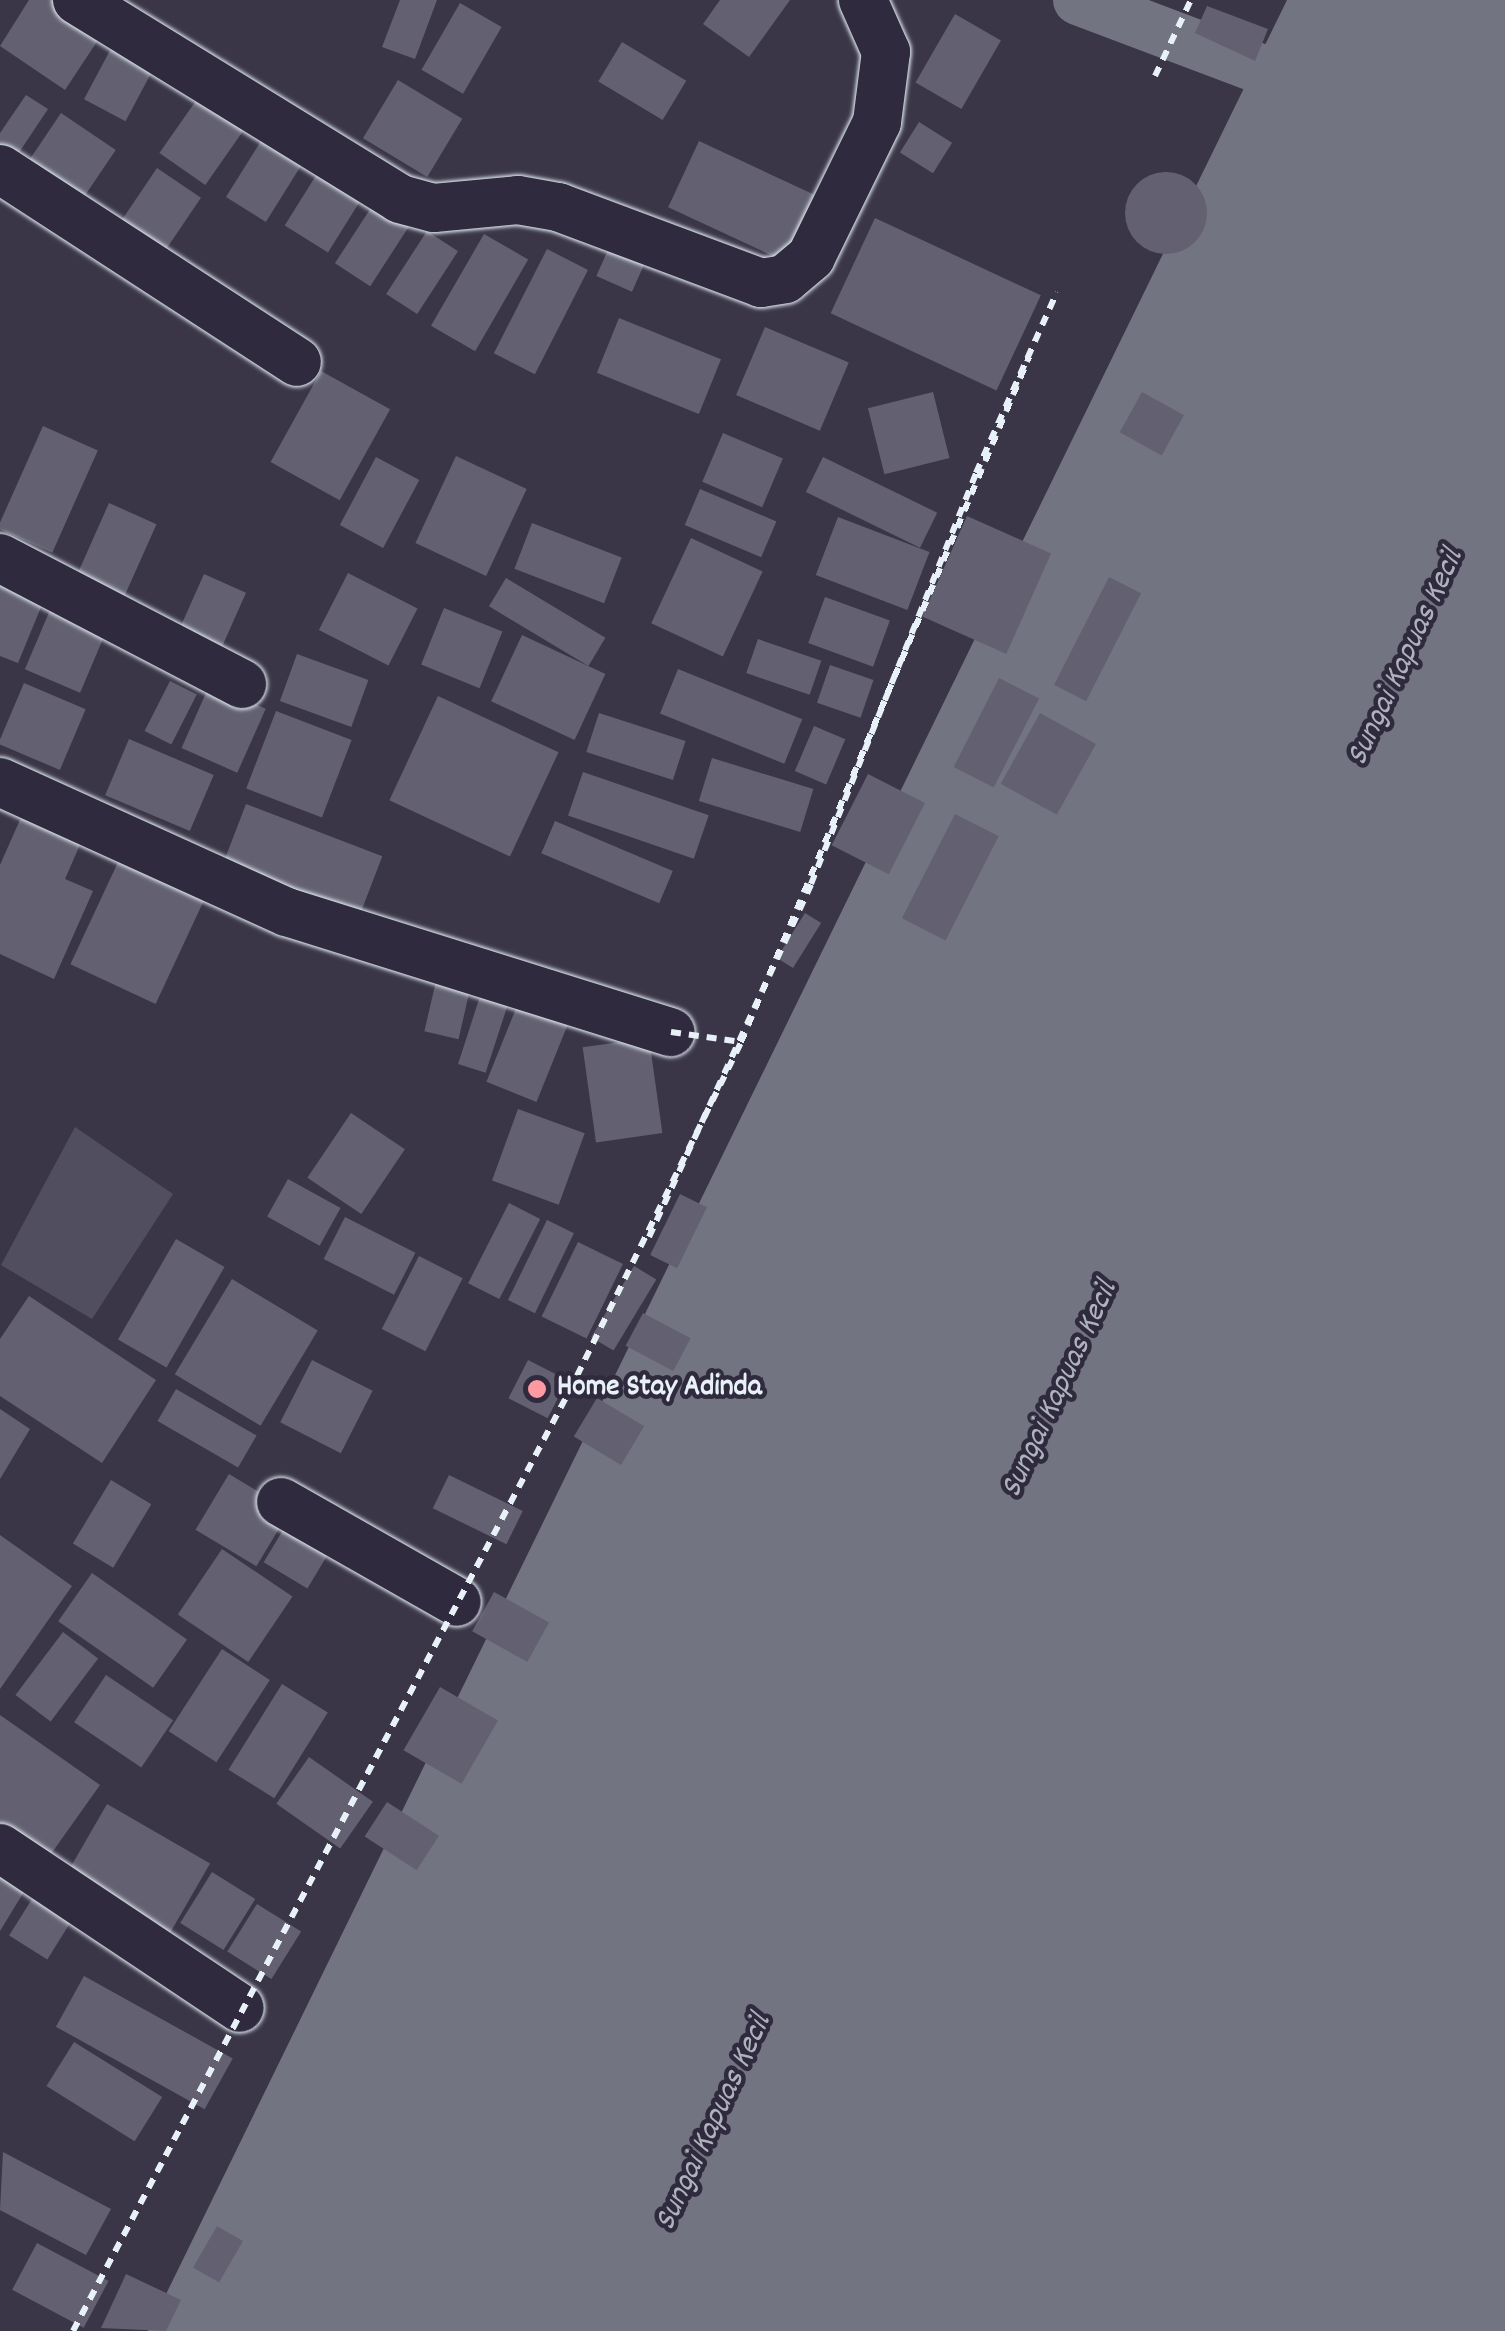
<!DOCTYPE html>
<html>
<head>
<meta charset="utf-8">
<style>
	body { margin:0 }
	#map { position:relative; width:1505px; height:2331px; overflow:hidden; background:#3a3648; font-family:Dekko,sans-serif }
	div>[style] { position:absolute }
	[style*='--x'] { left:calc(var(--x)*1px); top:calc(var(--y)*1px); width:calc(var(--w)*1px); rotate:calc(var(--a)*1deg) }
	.green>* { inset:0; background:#504e5f }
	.water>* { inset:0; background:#737482 }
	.canal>* { height:50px; margin:-25px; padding:0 25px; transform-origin:25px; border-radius:25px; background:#737482 }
	.building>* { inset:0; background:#636171; transform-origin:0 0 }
	.round { border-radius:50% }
	.path>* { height:6px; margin-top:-3px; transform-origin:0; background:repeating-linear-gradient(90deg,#e8f1f8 0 10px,transparent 0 18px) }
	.roads { filter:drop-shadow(0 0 2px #e8f1f8) drop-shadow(0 0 2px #e8f1f8) }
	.minor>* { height:48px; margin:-24px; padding:0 24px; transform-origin:24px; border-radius:24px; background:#2f2a3d }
	.path-bridge>* { height:6px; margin-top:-3px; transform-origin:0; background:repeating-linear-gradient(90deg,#e8f1f8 0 10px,transparent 0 18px) }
	.dots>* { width:28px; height:28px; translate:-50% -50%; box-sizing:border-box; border:5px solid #2f2a3d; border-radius:50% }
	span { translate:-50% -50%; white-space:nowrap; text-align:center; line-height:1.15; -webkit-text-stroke:9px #2f2a3d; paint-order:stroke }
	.poi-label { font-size:30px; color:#e8f1f8; font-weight:700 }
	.left { translate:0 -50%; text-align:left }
	.water-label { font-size:32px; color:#aeb2bd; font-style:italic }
</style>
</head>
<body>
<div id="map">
	<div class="green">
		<i style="clip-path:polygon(75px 1127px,173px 1194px,92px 1319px,1px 1265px)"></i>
	</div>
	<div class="water">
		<i style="clip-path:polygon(1287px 0,1505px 0,1505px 2331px,148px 2331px)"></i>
	</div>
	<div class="canal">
		<i style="--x:1078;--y:0;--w:192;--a:20.7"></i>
	</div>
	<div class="building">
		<i style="clip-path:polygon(29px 0,51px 0,102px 34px,65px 90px,0 46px)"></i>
		<i style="clip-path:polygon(400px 0,437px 0,415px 59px,382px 47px)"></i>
		<i style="clip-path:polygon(720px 0,790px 0,749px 57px,703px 24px)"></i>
		<i style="left:460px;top:3px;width:48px;height:77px;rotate:30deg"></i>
		<i style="clip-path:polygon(1207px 6px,1268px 29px,1255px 61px,1195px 33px)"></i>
		<i style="left:955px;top:14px;width:53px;height:79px;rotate:30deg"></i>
		<i style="left:115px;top:41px;width:47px;height:66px;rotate:28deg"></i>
		<i style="left:622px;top:42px;width:75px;height:46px;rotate:31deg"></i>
		<i style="left:398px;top:80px;width:75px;height:68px;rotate:31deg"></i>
		<i style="left:207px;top:85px;width:56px;height:83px;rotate:35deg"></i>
		<i style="clip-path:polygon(26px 95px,48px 109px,8px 169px,0 164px,0 133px)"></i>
		<i style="left:61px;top:113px;width:66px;height:69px;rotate:34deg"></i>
		<i style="left:919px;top:122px;width:39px;height:36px;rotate:32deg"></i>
		<i style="left:271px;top:125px;width:47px;height:85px;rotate:32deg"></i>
		<i style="left:699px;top:141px;width:138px;height:73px;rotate:25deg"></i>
		<i style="left:325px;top:161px;width:51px;height:76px;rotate:32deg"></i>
		<i style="left:157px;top:168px;width:53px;height:80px;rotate:34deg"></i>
		<i class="round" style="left:1125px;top:172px;width:82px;height:82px"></i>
		<i style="left:378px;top:197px;width:42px;height:79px;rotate:33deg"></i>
		<i style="left:875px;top:218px;width:183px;height:105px;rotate:25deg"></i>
		<i style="left:427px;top:231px;width:37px;height:75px;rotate:33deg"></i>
		<i style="left:484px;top:234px;width:51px;height:106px;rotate:30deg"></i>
		<i style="left:611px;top:243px;width:39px;height:36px;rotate:24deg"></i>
		<i style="left:547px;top:249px;width:46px;height:117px;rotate:27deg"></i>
		<i style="left:619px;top:318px;width:110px;height:59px;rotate:22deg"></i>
		<i style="left:765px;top:327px;width:91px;height:74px;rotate:23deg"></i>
		<i style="left:321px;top:371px;width:79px;height:104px;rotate:29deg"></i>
		<i style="left:933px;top:392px;width:68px;height:67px;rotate:76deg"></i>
		<i style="left:1142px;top:392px;width:48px;height:46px;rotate:29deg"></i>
		<i style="left:43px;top:426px;width:60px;height:112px;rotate:24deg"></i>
		<i style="left:723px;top:433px;width:65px;height:53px;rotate:23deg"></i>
		<i style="left:456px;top:456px;width:78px;height:96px;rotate:25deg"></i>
		<i style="left:376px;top:457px;width:49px;height:77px;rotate:28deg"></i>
		<i style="left:823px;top:457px;width:127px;height:39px;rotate:26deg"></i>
		<i style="left:700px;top:489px;width:83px;height:39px;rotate:23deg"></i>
		<i style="left:109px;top:503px;width:52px;height:85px;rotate:24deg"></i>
		<i style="left:967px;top:516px;width:92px;height:110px;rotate:24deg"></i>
		<i style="left:838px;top:517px;width:98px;height:62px;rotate:21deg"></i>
		<i style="left:532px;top:523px;width:96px;height:49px;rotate:21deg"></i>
		<i style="left:691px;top:538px;width:79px;height:94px;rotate:25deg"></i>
		<i style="left:348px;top:573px;width:78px;height:64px;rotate:27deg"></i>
		<i style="left:204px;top:574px;width:46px;height:67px;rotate:24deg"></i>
		<i style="clip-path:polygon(0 576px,46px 595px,18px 663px,0 656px)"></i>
		<i style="left:1109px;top:577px;width:36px;height:121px;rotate:27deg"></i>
		<i style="left:506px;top:578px;width:116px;height:33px;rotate:31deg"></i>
		<i style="left:825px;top:597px;width:69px;height:49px;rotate:20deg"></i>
		<i style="left:53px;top:603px;width:60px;height:72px;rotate:23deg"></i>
		<i style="left:444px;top:608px;width:63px;height:61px;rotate:22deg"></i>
		<i style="left:522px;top:635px;width:92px;height:73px;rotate:25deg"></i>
		<i style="left:758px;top:639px;width:67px;height:36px;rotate:19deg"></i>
		<i style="left:297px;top:654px;width:76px;height:50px;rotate:20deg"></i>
		<i style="left:830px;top:665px;width:46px;height:40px;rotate:19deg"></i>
		<i style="left:678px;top:669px;width:134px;height:48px;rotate:22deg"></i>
		<i style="left:999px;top:678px;width:45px;height:100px;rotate:27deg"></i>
		<i style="left:170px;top:681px;width:30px;height:56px;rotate:27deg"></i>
		<i style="left:24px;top:683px;width:67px;height:66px;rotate:23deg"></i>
		<i style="left:210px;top:684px;width:61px;height:70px;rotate:24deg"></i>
		<i style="left:438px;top:696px;width:133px;height:115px;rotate:25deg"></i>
		<i style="left:276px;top:711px;width:81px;height:83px;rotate:21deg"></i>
		<i style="left:599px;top:713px;width:91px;height:41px;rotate:18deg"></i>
		<i style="left:1040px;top:713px;width:64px;height:81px;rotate:29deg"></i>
		<i style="left:814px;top:726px;width:34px;height:49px;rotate:23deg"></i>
		<i style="left:129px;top:739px;width:92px;height:61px;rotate:23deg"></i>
		<i style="left:712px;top:758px;width:106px;height:45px;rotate:17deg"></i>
		<i style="left:583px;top:772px;width:133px;height:46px;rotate:19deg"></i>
		<i style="left:868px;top:774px;width:64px;height:80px;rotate:27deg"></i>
		<i style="left:246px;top:804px;width:146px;height:65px;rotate:21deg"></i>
		<i style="clip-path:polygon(23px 813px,82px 840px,65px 879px,93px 891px,54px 979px,0 954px,0 865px)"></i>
		<i style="left:955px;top:814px;width:49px;height:117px;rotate:27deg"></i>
		<i style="left:555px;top:821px;width:128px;height:35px;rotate:23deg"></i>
		<i style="left:119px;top:860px;width:94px;height:115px;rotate:25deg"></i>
		<i style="left:805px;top:913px;width:19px;height:53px;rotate:32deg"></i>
		<i style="left:439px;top:968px;width:35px;height:65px;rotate:13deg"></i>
		<i style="left:484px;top:984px;width:29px;height:84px;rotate:18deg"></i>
		<i style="left:519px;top:1001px;width:54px;height:87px;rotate:22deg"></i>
		<i style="left:649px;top:1038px;width:96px;height:67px;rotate:82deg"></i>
		<i style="left:518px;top:1109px;width:71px;height:76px;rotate:20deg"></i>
		<i style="left:351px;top:1113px;width:65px;height:78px;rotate:34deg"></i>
		<i style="left:288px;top:1179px;width:60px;height:43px;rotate:29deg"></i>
		<i style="left:680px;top:1194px;width:30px;height:68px;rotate:26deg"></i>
		<i style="left:509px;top:1203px;width:35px;height:90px;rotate:27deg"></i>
		<i style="left:345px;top:1217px;width:79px;height:47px;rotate:27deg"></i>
		<i style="left:547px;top:1220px;width:30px;height:89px;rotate:26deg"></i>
		<i style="left:176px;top:1239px;width:56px;height:116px;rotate:30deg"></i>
		<i style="left:578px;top:1242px;width:50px;height:83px;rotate:26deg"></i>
		<i style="left:419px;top:1256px;width:49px;height:82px;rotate:27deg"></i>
		<i style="left:634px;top:1266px;width:26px;height:83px;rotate:31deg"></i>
		<i style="left:232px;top:1279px;width:100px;height:111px;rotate:31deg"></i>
		<i style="clip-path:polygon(29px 1296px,156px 1380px,102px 1463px,0 1396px,0 1339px)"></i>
		<i style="left:643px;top:1313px;width:54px;height:37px;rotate:28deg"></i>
		<i style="left:312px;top:1360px;width:68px;height:70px;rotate:27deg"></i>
		<i style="left:528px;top:1360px;width:44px;height:43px;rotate:27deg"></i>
		<i style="left:176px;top:1389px;width:93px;height:37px;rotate:30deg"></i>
		<i style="left:597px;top:1398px;width:55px;height:45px;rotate:31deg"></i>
		<i style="clip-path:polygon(0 1409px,30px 1429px,0 1479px)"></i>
		<i style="left:229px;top:1474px;width:71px;height:65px;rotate:31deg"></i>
		<i style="left:449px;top:1475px;width:82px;height:37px;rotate:26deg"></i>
		<i style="left:111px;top:1480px;width:47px;height:74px;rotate:31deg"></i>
		<i style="left:292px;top:1515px;width:51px;height:55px;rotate:31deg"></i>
		<i style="clip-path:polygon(0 1535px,72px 1586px,0 1689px)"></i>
		<i style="left:222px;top:1549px;width:85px;height:79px;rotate:34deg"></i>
		<i style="left:92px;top:1573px;width:116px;height:59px;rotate:35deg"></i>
		<i style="left:494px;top:1592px;width:63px;height:45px;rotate:29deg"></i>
		<i style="left:63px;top:1632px;width:44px;height:79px;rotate:37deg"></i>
		<i style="left:222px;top:1649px;width:57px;height:98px;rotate:33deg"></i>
		<i style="left:106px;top:1675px;width:81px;height:57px;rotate:34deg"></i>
		<i style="left:282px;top:1684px;width:54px;height:101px;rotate:32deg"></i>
		<i style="left:440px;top:1687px;width:67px;height:73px;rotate:30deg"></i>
		<i style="clip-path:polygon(0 1715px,100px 1785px,41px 1868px,0 1840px)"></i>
		<i style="left:309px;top:1757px;width:78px;height:57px;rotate:35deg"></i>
		<i style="left:387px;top:1802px;width:62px;height:41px;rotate:33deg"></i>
		<i style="left:107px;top:1804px;width:119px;height:81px;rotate:30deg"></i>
		<i style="clip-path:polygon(0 1856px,33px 1877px,0 1931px)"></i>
		<i style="left:212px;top:1872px;width:51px;height:60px;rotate:32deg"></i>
		<i style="left:42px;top:1883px;width:45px;height:62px;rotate:32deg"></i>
		<i style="left:257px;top:1904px;width:52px;height:56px;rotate:32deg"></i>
		<i style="left:84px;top:1976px;width:170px;height:58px;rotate:29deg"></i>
		<i style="left:74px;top:2042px;width:104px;height:52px;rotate:32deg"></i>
		<i style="clip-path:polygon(3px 2152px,111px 2209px,86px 2255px,0 2210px)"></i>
		<i style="left:217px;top:2226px;width:30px;height:48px;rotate:30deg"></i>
		<i style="left:37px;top:2243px;width:81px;height:53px;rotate:28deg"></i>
		<i style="clip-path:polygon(126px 2274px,181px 2300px,166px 2331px,101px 2328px)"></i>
	</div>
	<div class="path">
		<i style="--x:1155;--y:76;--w:84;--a:-64.7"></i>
		<i style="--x:649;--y:1237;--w:388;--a:-65.3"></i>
		<i style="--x:811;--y:884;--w:443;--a:-68.1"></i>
		<i style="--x:976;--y:473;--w:198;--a:-65.9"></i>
	</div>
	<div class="roads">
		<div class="minor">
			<i style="--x:77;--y:0;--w:379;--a:31.6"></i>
			<i style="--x:400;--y:199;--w:35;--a:15"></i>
			<i style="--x:434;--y:208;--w:84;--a:-5.4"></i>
			<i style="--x:518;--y:200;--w:41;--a:9.9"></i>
			<i style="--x:558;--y:207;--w:217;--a:20.5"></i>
			<i style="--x:761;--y:283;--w:24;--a:-9"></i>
			<i style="--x:785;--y:279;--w:34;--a:-40"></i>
			<i style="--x:811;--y:257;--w:150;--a:-63.9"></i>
			<i style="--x:877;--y:122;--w:71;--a:-82.7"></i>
			<i style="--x:886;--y:52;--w:57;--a:-113.9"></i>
			<i style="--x:0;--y:169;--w:354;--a:33"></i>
			<i style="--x:0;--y:558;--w:273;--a:27.5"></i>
			<i style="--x:0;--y:782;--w:315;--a:24.4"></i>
			<i style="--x:287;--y:912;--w:402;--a:17.4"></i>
			<i style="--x:281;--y:1502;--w:202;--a:29.6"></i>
			<i style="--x:0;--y:1848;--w:288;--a:33.7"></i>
		</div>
	</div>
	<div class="path-bridge">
		<i style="--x:671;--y:1032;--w:71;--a:8.1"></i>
		<i style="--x:73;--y:2331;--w:1062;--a:-62.16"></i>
		<i style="--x:569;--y:1392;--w:390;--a:-63.8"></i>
		<i style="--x:741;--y:1042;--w:743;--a:-67.2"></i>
	</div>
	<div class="dots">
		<i style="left:537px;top:1389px;background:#ff9aa2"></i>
	</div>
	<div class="poi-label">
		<span class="left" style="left:557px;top:1389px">Home Stay Adinda</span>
	</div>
	<div class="water-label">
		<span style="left:1407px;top:658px;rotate:-65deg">Sungai Kapuas Kecil</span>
		<span style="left:1061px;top:1390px;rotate:-65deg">Sungai Kapuas Kecil</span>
		<span style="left:715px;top:2123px;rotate:-65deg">Sungai Kapuas Kecil</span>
	</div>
</div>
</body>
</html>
